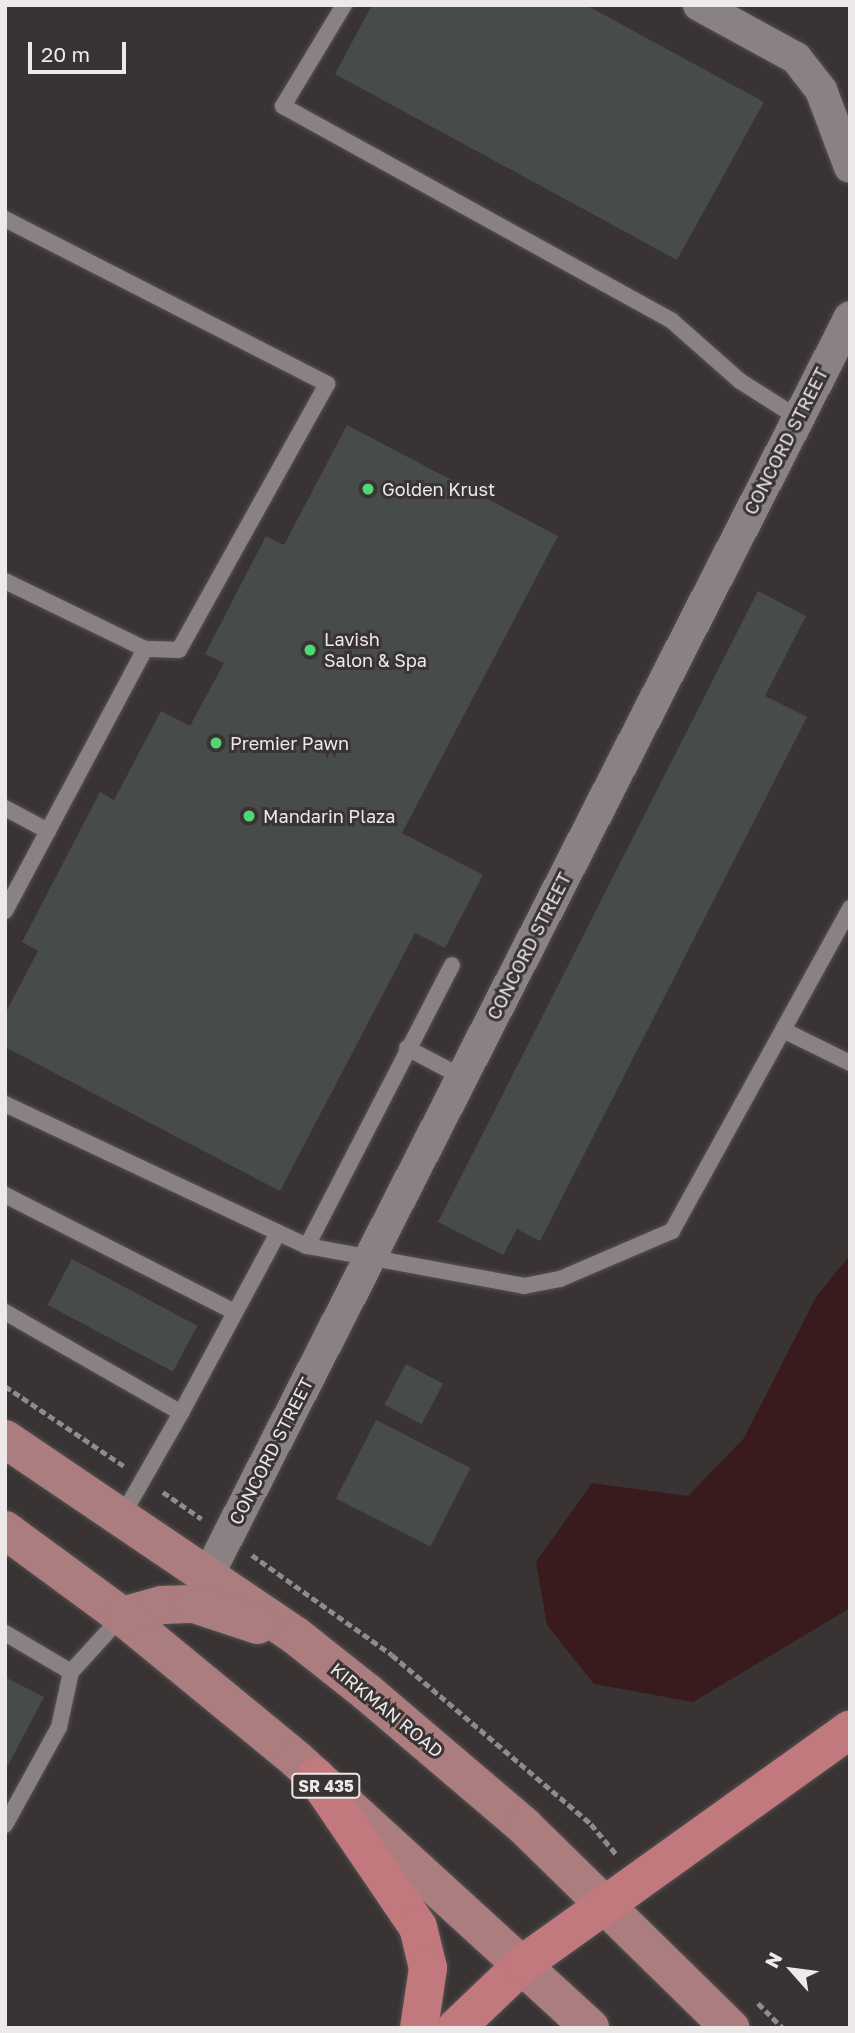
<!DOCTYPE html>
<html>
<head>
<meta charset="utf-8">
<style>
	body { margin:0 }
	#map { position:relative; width:855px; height:2033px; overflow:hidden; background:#393333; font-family:"Golos Text",sans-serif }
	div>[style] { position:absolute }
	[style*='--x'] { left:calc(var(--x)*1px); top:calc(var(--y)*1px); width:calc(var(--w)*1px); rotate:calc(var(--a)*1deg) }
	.water>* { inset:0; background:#3a1b1d }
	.building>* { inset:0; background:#474c48; transform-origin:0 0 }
	.path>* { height:4.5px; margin-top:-2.25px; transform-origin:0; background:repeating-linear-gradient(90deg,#908b8b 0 7px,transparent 0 10.5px) }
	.roads { filter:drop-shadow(0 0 2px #565051) drop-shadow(0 0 2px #565051) }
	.lane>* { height:16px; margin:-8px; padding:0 8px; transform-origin:8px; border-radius:8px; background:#8a8282 }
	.street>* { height:32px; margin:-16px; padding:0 16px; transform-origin:16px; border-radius:16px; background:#8a8282 }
	.primary>* { height:38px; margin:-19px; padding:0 19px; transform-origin:19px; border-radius:19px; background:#ab7d7f }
	.highway>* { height:38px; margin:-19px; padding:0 19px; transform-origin:19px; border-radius:19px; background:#c1797d }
	.dots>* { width:19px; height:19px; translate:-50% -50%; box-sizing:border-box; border:4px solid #393333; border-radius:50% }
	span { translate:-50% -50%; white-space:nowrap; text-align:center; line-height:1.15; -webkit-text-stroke:6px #393333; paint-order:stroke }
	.shield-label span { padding:2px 5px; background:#393333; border:2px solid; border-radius:5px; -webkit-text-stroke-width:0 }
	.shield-label { font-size:16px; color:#ede9e9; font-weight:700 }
	.street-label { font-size:18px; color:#ede9e9 }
	.poi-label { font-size:18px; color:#ede9e9 }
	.left { translate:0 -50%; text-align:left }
	.frame { position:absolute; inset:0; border:7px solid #ede9e9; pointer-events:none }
	.north { position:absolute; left:757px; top:1935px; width:70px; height:70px; -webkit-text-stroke:5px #393333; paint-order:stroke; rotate:298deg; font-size:19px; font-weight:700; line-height:28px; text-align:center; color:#ede9e9 }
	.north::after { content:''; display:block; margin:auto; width:24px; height:32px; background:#ede9e9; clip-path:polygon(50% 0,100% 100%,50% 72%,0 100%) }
	.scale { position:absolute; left:28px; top:42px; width:98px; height:32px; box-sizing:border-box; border:4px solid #ede9e9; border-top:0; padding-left:9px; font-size:21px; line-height:24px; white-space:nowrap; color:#ede9e9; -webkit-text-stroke:5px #393333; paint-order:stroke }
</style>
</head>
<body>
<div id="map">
	<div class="water">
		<i style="clip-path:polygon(850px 1255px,850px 1608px,693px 1702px,594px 1684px,547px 1625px,536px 1562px,592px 1483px,688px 1496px,744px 1438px,816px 1297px)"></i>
	</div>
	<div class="building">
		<i style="clip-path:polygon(372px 5px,586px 5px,764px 102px,677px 260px,335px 74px)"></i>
		<i style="clip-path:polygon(347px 425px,558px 536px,402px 833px,483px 875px,445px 948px,415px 933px,280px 1191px,5px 1047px,5px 1014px,38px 951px,22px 942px,100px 792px,114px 800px,161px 711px,190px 726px,224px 663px,205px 654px,266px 536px,284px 545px)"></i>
		<i style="clip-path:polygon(758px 591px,806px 616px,765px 696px,807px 717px,540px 1241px,517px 1229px,503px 1255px,438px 1222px)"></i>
		<i style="left:72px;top:1259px;width:142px;height:52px;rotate:28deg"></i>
		<i style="left:406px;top:1364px;width:42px;height:46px;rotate:28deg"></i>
		<i style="left:376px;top:1420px;width:106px;height:88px;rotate:27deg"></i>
		<i style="clip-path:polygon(5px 1677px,44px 1697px,5px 1771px)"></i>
	</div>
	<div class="path">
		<i style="--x:5;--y:1386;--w:143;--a:33.9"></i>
		<i style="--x:163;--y:1492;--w:47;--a:34.7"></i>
		<i style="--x:252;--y:1555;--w:172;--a:35.5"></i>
		<i style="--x:392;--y:1655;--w:261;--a:40.3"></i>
		<i style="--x:591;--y:1824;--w:40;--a:50"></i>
		<i style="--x:758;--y:2003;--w:35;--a:45"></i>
	</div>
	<div class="roads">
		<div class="lane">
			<i style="--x:344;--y:5;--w:118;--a:121.1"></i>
			<i style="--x:283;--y:106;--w:444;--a:28.9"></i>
			<i style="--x:672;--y:321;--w:91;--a:41.4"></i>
			<i style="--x:740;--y:381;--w:69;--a:32.5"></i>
			<i style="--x:5;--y:219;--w:362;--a:27.1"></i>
			<i style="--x:327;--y:384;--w:304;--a:119.1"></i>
			<i style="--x:179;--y:650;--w:34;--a:-178"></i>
			<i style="--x:145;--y:649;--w:297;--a:118.1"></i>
			<i style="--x:5;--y:581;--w:156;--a:25.9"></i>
			<i style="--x:5;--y:808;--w:49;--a:28.1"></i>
			<i style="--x:783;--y:1030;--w:75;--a:26.2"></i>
			<i style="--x:407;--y:1048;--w:62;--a:27.8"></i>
			<i style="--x:5;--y:1104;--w:334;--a:25.2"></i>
			<i style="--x:307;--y:1246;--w:221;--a:10.4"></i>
			<i style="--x:524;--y:1286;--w:37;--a:-11"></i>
			<i style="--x:560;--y:1279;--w:122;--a:-23.2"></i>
			<i style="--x:672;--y:1231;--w:369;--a:-61.1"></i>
			<i style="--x:5;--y:1195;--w:258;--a:27"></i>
			<i style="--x:307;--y:1246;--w:316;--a:-62.7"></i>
			<i style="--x:5;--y:1312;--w:203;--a:29.8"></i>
			<i style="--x:181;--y:1413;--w:202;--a:-61.7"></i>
			<i style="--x:122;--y:1516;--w:119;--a:-60.2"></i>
			<i style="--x:5;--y:1633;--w:77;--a:30.6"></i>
			<i style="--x:5;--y:1825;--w:112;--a:-61.1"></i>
			<i style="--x:59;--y:1727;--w:56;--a:-77.7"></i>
			<i style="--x:71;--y:1672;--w:76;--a:-47.7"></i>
		</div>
		<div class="street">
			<i style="--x:699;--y:5;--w:111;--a:28.7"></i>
			<i style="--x:796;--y:58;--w:41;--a:52"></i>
			<i style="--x:821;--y:90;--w:82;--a:69.4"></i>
			<i style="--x:208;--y:1575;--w:1412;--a:-62.96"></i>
		</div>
		<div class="primary">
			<i style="--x:5;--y:1439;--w:351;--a:34.1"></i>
			<i style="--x:296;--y:1636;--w:92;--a:38.4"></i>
			<i style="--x:368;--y:1693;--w:205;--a:40.4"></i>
			<i style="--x:524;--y:1826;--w:289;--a:44.4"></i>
			<i style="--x:5;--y:1530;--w:145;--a:36.3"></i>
			<i style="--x:122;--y:1616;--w:227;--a:39.4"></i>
			<i style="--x:297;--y:1760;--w:397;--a:42.4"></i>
			<i style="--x:122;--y:1616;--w:41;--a:-15.4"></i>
			<i style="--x:162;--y:1605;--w:32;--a:-2"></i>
			<i style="--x:194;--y:1604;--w:67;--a:18.2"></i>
		</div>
		<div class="highway">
			<i style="--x:316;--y:1777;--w:181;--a:55.8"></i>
			<i style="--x:418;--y:1927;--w:42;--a:76.3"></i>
			<i style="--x:428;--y:1968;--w:61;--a:98.5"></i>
			<i style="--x:456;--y:2028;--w:94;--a:-43.7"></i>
			<i style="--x:524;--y:1963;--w:401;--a:-35.6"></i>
		</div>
	</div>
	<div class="dots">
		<i style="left:368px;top:489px;background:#51d674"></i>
		<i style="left:310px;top:650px;background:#51d674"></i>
		<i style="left:216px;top:743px;background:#51d674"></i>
		<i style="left:249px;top:816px;background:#51d674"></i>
	</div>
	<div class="shield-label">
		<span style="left:326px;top:1786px">SR 435</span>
	</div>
	<div class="street-label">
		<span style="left:786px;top:441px;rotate:-63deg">CONCORD STREET</span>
		<span style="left:529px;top:946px;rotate:-63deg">CONCORD STREET</span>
		<span style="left:271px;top:1451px;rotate:-63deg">CONCORD STREET</span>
		<span style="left:387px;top:1710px;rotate:39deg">KIRKMAN ROAD</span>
	</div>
	<div class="poi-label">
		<span class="left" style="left:382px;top:489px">Golden Krust</span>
		<span class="left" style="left:324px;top:650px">Lavish<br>Salon &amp; Spa</span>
		<span class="left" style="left:230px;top:743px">Premier Pawn</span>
		<span class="left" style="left:263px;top:816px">Mandarin Plaza</span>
	</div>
	<div class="frame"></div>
	<div class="north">N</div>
	<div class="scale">20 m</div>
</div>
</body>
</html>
